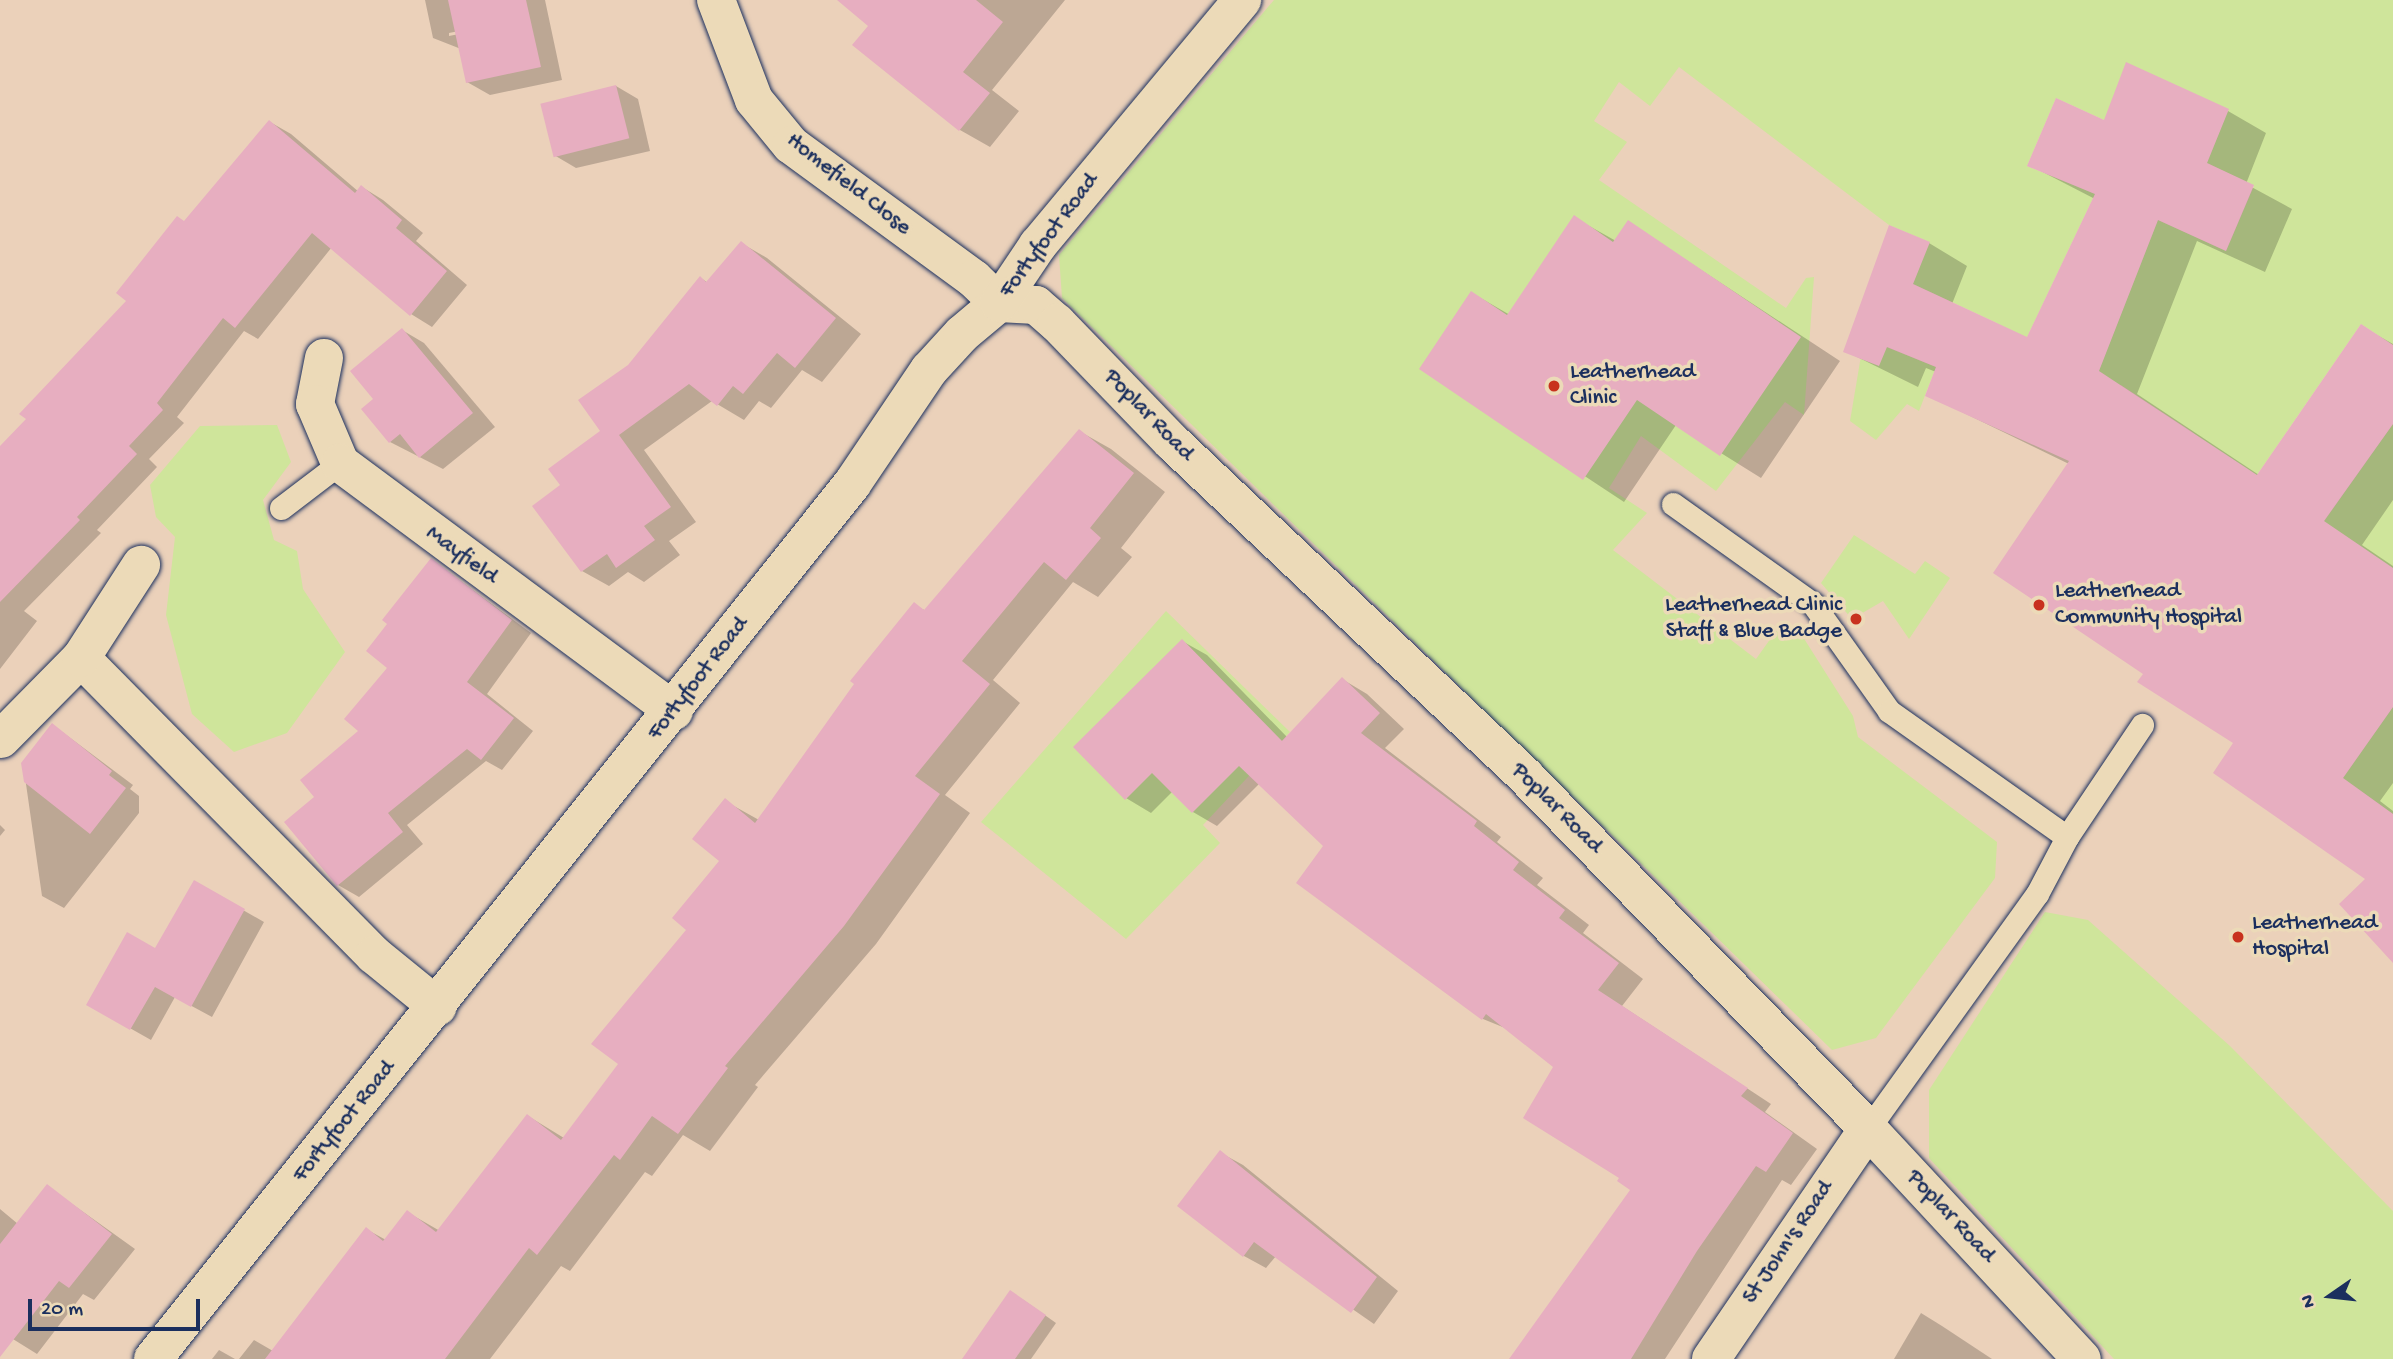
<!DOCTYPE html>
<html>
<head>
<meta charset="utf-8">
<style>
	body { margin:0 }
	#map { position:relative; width:2393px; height:1359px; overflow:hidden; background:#ebd1ba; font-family:"Gochi Hand",sans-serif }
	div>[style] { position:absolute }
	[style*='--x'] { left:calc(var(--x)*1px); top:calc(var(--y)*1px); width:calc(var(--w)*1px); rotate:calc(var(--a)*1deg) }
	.green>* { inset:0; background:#cfe59b }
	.shadow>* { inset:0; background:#0003 }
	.building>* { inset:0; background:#e7aec0; transform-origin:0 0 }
	.roads { filter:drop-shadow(0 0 2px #1b2f5e) drop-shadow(0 0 2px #1b2f5e) }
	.lane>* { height:23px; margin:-11.5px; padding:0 11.5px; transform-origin:11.5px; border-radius:11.5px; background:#ecdab8 }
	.street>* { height:38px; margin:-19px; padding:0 19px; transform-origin:19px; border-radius:19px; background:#ecdab8 }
	.dots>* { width:19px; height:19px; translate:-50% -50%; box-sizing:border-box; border:4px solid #ecdab8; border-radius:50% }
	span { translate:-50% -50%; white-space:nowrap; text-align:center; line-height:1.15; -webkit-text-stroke:7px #ecdab8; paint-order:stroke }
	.street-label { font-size:23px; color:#1b2f5e }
	.poi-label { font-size:23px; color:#1b2f5e }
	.left { translate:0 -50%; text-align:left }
	.right { translate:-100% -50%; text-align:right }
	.north { position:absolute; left:2295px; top:1261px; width:70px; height:70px; -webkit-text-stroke:5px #ecdab8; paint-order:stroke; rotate:256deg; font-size:19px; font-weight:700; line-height:28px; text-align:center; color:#1b2f5e }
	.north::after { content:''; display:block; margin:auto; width:24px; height:32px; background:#1b2f5e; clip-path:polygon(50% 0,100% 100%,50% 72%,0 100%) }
	.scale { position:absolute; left:28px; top:1299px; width:172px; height:32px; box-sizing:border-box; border:4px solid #1b2f5e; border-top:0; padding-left:9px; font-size:21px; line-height:24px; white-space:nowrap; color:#1b2f5e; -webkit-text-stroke:5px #ecdab8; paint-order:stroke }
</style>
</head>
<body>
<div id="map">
	<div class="green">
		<i style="clip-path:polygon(1274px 0,2393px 0,2393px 345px,2361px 324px,2250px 485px,2191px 431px,2121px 385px,2092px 388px,2158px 220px,2226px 251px,2254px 186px,2207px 163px,2228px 110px,2104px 120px,2056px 98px,2027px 166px,2095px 194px,2010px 373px,1997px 323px,1913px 284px,1929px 242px,1889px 225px,1679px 67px,1650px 106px,1619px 82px,1594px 121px,1627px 142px,1599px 180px,1786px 308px,1806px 278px,1814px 277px,1804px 415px,1785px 402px,1716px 491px,1641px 436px,1609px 488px,1647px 513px,1613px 550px,1756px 659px,1776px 631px,1803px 637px,1853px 716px,1858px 737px,1997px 842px,1995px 878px,1876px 1038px,1832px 1050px,1062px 298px,1059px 255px)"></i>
		<i style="clip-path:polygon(1864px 338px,1936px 367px,1919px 411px,1907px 404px,1876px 440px,1850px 421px)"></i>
		<i style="clip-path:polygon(2393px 424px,2393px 568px,2318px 530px)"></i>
		<i style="clip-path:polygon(277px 425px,291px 462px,263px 500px,274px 540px,297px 551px,303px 589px,345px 652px,287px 733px,234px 752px,192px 714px,166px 615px,175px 537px,156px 517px,150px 485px,200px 426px)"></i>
		<i style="clip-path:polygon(1854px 535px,1915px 574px,1925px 561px,1950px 578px,1909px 639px,1883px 601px,1852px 619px,1821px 583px)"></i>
		<i style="clip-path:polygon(1166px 611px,1290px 732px,1203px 825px,1220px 843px,1126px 939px,981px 822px)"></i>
		<i style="clip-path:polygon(2393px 707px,2393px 814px,2343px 778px)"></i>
		<i style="clip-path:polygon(2045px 912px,2088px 920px,2230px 1046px,2393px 1211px,2393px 1359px,2114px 1359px,1929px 1158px,1929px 1090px)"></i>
	</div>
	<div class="shadow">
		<i style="clip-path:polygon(evenodd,425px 0,545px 0,562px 80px,490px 95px,467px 82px,461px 49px,433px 38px,425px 0,464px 30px,464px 33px,449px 36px,449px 33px,464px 30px)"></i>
		<i style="clip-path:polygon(868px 0,1065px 0,992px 90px,1019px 111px,990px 147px,960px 130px,871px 26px)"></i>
		<i style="clip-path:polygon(616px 86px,638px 99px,650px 151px,576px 168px,554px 155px)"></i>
		<i style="clip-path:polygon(2228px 111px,2266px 133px,2246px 184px,2292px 209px,2265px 272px,2197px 241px,2137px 394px,2259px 475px,2361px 326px,2393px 344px,2393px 500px,2362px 545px,2393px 566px,2393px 783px,2380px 801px,2393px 811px,2393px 959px,2368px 878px,2235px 743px,2145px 673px,2069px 464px,1927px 395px,1936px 372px,1926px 368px,1918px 387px,1845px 351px,1929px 243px,1967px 266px,1952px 304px,2028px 339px,2095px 199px,2029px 165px,2105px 123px)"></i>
		<i style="clip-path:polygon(270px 122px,291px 134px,359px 192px,362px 187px,383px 200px,423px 233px,416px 241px,467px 285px,432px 327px,411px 314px,332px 247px,258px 339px,244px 331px,177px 417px,184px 423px,149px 459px,157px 467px,97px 530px,101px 533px,24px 611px,37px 621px,0 669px,0 454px,129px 301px,184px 222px)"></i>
		<i style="clip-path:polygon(1575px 218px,1616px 241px,1628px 222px,1840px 361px,1761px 478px,1676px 425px,1624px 502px,1421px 368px,1472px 293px,1510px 315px)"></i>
		<i style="clip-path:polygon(741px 243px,767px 258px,861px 334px,822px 382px,802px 370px,771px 408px,759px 401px,744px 420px,712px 401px,644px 450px,696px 522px,669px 541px,680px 555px,644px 582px,628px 572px,609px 586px,582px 571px,563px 485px,602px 432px,629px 366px,701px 278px,708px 283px)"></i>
		<i style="clip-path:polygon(402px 330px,424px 343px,495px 427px,443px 469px,390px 442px,376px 400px)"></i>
		<i style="clip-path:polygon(1079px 431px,1111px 449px,1165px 492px,1121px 548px,1132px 557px,1098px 597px,1073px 582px,993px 680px,1020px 703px,945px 795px,970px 813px,876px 944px,755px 1085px,758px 1087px,710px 1151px,683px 1135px,652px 1176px,645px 1172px,570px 1271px,561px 1266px,490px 1359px,239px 1359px,254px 1340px,273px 1351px,366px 1229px,386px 1240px,407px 1212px,440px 1231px,528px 1116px,564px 1138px,620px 1064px,722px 861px,725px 801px,759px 820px,915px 605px,926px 611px)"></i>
		<i style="clip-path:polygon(432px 560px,531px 633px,487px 694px,533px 731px,502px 770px,486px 761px,407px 825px,423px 844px,359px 897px,338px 885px,286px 822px,316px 797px,361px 731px)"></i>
		<i style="clip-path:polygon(1182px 641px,1207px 655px,1287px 737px,1342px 679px,1367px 694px,1404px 729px,1385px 748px,1501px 837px,1497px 842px,1543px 878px,1537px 885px,1589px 925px,1583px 933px,1643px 979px,1622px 1006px,1771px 1104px,1765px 1112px,1817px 1149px,1791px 1185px,1782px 1180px,1665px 1359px,1512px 1359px,1633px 1190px,1555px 1067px,1510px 1030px,1483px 1019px,1325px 846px,1260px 783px,1217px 826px,1193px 812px,1173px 791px,1151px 813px,1126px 798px)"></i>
		<i style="clip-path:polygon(53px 725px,133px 785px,130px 789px,139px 796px,139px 813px,64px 908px,42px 896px,23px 763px)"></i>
		<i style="clip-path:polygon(0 825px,5px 830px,0 836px)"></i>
		<i style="clip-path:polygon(194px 882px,264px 922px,212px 1017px,175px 997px,151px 1040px,89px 1005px,155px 950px)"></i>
		<i style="clip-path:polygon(1221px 1153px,1243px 1165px,1398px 1291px,1374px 1324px,1276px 1256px,1266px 1268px,1244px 1256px,1180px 1206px)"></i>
		<i style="clip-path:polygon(47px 1186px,135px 1249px,94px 1300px,83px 1294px,37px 1354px,0 1331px,0 1209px,18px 1224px)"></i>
		<i style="clip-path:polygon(1022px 1299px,1056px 1323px,1031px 1359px,979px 1359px)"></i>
		<i style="clip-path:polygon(1921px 1313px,1942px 1326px,1992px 1359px,1894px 1359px)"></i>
		<i style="clip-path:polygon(219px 1350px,235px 1359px,212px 1359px)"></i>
	</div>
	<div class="building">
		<i style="clip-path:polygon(448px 0,526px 0,541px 67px,466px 83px)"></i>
		<i style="clip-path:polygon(837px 0,976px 0,1003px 22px,963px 72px,990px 93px,959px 131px,852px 45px,868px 26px)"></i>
		<i style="clip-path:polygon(2126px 62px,2229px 109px,2207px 163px,2254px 185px,2226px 251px,2158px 220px,2099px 371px,2257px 475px,2361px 324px,2393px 345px,2393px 424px,2324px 521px,2393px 568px,2393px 707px,2343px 778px,2393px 814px,2393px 963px,2339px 904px,2365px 879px,2213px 773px,2233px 743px,2137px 682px,2143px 674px,1993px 573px,2069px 461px,1925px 396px,1936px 367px,1887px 347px,1879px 366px,1843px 352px,1889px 225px,1930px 242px,1913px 284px,2027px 337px,2095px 194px,2027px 166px,2056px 98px,2104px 120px)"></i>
		<i style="left:616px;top:85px;width:55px;height:78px;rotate:76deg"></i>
		<i style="clip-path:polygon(269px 120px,355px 193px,361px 185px,402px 220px,396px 228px,447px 271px,410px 316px,312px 233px,235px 328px,223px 318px,157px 403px,163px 410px,129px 446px,137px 454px,77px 517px,80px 520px,0 602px,0 446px,26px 419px,19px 414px,126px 301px,116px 293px,177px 216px,184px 221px)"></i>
		<i style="clip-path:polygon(1574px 215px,1613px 242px,1628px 220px,1801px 337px,1720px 456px,1637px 400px,1583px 480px,1419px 369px,1471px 291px,1507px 315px)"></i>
		<i style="clip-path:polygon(741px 241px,836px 318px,795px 368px,777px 353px,743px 394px,733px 386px,717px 406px,689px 384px,619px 435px,671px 507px,644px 526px,655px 540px,616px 568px,607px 554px,581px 572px,532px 506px,560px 485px,548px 469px,600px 431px,578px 400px,628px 365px,700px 276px,706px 282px)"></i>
		<i style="clip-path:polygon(402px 328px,473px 413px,419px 458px,400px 434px,389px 443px,361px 409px,373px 399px,350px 371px)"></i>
		<i style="clip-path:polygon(1079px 429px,1134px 473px,1090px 528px,1101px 538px,1066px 580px,1044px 562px,962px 661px,990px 684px,915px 776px,940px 794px,844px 926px,725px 1066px,728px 1068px,678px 1134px,652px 1116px,620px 1160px,614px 1155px,537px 1255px,529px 1248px,445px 1359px,265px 1359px,366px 1227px,383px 1241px,407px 1210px,436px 1232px,527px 1114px,561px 1140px,618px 1064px,591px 1044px,686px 930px,672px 918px,719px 861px,692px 839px,725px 798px,755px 823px,854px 684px,850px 681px,914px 602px,924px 610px)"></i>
		<i style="clip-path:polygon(431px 558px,512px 620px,467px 682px,514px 718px,481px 760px,467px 749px,388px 813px,403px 832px,337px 886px,284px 822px,314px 797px,300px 780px,358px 731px,344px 719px,387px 668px,366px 651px,387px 624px,382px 620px)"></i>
		<i style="clip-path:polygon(1182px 639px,1282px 741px,1342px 677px,1380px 713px,1361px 733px,1477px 821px,1474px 826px,1519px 862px,1513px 870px,1565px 910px,1559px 918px,1619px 963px,1598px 990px,1748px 1088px,1741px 1096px,1793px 1133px,1766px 1172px,1756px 1166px,1697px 1251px,1631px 1359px,1509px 1359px,1630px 1190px,1617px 1181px,1619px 1178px,1523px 1118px,1553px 1067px,1486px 1014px,1482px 1020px,1296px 883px,1323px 846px,1239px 766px,1192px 813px,1152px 773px,1125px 800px,1073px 747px)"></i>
		<i style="clip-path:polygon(52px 723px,112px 771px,109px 775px,126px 788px,90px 834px,24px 782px,21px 763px)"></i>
		<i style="clip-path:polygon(194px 880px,245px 909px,191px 1007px,155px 987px,130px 1030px,86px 1005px,127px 932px,155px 948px)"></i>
		<i style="clip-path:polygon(1220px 1150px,1377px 1277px,1351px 1313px,1254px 1242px,1243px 1257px,1177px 1206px)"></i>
		<i style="clip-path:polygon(47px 1184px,112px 1234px,69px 1288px,59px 1281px,0 1357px,0 1244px)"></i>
		<i style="clip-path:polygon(1010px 1290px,1046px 1315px,1015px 1359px,962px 1359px)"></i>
	</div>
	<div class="roads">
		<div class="lane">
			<i style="--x:1673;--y:504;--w:172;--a:35.5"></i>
			<i style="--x:1813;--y:604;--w:131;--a:54.6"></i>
			<i style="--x:1889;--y:711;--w:218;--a:35.3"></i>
			<i style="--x:281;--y:508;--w:74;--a:-37.3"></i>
			<i style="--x:1868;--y:1129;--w:289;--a:-54.3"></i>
			<i style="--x:2037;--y:894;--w:64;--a:-62.2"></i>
			<i style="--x:2067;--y:837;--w:135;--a:-56.2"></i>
		</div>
		<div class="street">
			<i style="--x:716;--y:0;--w:107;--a:69.2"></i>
			<i style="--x:754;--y:100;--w:58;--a:50.6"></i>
			<i style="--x:791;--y:145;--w:227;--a:36.2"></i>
			<i style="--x:974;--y:279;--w:35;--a:44"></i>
			<i style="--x:999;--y:303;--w:37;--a:3"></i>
			<i style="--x:1036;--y:305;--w:28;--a:41"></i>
			<i style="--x:1057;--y:323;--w:165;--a:46"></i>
			<i style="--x:1172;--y:442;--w:486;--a:43.4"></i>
			<i style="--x:1525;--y:776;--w:492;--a:45.8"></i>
			<i style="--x:1868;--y:1129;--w:314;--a:47.1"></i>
			<i style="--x:324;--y:358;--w:47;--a:101.1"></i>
			<i style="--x:315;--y:404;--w:64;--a:67"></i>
			<i style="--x:340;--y:463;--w:416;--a:36.6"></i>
			<i style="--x:81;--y:658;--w:417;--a:45.4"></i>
			<i style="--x:374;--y:955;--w:82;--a:39.1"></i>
			<i style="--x:1;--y:739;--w:114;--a:-45.4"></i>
			<i style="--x:81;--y:658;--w:111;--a:-57.2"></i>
			<i style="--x:153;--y:1359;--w:1120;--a:-51.38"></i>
			<i style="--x:852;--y:484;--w:138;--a:-56"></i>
			<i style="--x:929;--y:370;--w:49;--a:-47.5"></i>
			<i style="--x:962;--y:334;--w:48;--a:-40"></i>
			<i style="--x:999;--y:303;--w:70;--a:-56.1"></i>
			<i style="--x:1038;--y:245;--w:319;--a:-50.2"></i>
			<i style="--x:1711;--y:1359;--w:278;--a:-55.7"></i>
		</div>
	</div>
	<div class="dots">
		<i style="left:1554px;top:386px;background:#c8321e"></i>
		<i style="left:2039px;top:605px;background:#c8321e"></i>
		<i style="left:1856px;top:619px;background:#c8321e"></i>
		<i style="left:2238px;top:937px;background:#c8321e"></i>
	</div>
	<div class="street-label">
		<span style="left:848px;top:185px;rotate:38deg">Homefield Close</span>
		<span style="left:1050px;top:236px;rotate:-53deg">Fortyfoot Road</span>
		<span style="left:1148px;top:416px;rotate:46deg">Poplar Road</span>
		<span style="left:461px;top:556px;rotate:36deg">Mayfield</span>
		<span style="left:699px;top:679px;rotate:-52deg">Fortyfoot Road</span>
		<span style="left:1556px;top:809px;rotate:45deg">Poplar Road</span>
		<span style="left:345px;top:1122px;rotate:-51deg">Fortyfoot Road</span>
		<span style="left:1950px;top:1217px;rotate:47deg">Poplar Road</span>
		<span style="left:1789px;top:1243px;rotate:-56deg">St John's Road</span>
	</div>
	<div class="poi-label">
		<span class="left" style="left:1570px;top:386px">Leatherhead<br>Clinic</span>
		<span class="left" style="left:2055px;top:605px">Leatherhead<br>Community Hospital</span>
		<span class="right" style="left:1842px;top:619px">Leatherhead Clinic<br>Staff &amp; Blue Badge</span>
		<span class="left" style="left:2252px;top:937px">Leatherhead<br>Hospital</span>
	</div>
	<div class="north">N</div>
	<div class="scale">20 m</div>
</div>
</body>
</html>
